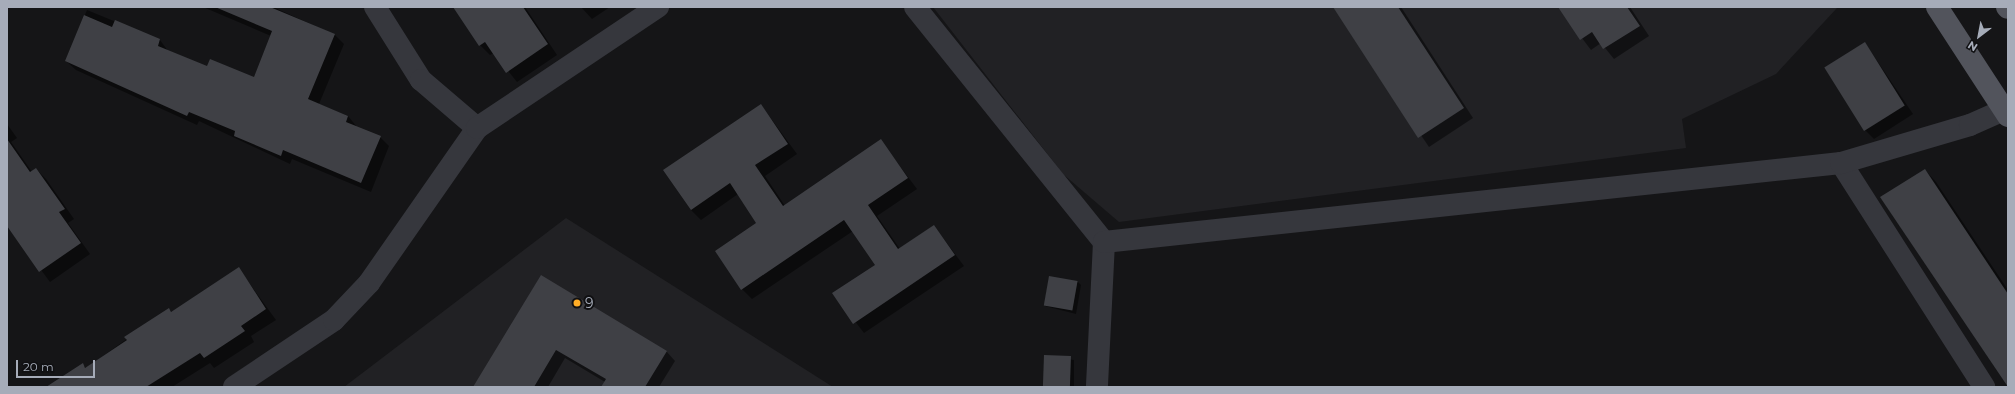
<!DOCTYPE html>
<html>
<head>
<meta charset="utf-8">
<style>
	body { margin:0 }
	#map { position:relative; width:2015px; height:394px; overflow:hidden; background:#151517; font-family:Montserrat,sans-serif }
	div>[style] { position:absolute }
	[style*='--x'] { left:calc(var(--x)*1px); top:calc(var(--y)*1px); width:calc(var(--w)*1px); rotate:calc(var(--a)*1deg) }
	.built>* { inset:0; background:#212124 }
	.shadow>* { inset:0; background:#0007 }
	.building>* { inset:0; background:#3f4045; transform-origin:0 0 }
	.minor>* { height:22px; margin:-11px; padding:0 11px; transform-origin:11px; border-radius:11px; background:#36373d }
	.major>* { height:22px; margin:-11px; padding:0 11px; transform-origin:11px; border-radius:11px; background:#52545c }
	.dots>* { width:11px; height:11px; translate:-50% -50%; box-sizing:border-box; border:2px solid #101012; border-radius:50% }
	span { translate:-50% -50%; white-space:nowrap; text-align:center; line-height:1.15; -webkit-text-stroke:4px #101012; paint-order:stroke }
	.poi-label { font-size:14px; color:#a6acb9 }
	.left { translate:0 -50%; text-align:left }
	.frame { position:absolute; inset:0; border:8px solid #a6acb9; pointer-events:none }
	.north { position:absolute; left:1959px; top:16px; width:40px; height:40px; -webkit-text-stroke:3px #101012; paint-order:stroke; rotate:212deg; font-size:11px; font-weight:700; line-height:16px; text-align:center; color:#a6acb9 }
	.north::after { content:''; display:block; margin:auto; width:14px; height:18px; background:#a6acb9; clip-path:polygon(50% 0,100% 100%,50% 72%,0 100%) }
	.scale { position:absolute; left:16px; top:360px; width:79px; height:18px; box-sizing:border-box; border:2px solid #a6acb9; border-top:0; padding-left:5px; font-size:12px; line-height:14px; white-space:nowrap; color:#a6acb9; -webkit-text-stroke:3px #101012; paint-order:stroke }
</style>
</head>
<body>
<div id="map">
	<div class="built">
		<i style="clip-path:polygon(933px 7px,1836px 7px,1837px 8px,1776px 74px,1682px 119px,1686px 148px,1119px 222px,1063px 174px)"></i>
		<i style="clip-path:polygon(566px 218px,833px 387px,344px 387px)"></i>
	</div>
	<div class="shadow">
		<i style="clip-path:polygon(203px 7px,273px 7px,335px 35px,344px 44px,319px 104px,348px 116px,357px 127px,380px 137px,389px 146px,371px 192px,292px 159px,290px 164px,199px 121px,197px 125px,76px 70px,66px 61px,87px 10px,160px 40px,168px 51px,207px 67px,255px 79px,271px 36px)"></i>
		<i style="clip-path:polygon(454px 7px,525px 7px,557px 55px,517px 82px,494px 53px,490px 55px,480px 45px)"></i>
		<i style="clip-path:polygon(581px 7px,610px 7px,592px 19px)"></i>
		<i style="clip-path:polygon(1334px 7px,1401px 7px,1473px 118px,1429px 147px)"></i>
		<i style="clip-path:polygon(1573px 7px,1630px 7px,1649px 36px,1614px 59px,1601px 43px,1591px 50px,1563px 13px)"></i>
		<i style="clip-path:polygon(1865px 43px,1913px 114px,1874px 139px,1865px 130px)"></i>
		<i style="clip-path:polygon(761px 105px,797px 154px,765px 176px,785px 206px,881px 141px,917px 189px,877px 216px,900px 249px,934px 226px,964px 266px,864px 333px,834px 294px,876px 265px,853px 231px,752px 299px,742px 289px,757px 223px,738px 194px,701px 220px,691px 210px)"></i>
		<i style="clip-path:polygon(7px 124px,17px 138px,11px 142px,32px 172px,36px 169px,46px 179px,74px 219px,68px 223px,90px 254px,50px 282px,7px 224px)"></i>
		<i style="clip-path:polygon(1925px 170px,1936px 182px,2008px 290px,2008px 387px,1882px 197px)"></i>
		<i style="clip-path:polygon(239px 269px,276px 320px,251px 336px,254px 342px,214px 368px,210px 363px,172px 387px,48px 387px,83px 365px,86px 368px,169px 309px,172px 312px)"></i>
		<i style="clip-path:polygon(541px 276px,667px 352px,675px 361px,659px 387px,602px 387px,605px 382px,565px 358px,548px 387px,474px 387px)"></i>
		<i style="clip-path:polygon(1078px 282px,1081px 285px,1076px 314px,1045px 306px)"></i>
		<i style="clip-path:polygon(1045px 356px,1074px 360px,1074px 387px,1044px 387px)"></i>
	</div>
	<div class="building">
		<i style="clip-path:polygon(215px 7px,270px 7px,335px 34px,308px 99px,348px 116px,346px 122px,381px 136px,361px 183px,283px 150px,281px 156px,234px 136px,235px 131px,189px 112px,187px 116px,65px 61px,84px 15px,112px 27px,115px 20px,160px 39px,158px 46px,207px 66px,210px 59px,254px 77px,272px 31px)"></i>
		<i style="clip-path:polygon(453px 7px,523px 7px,548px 44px,506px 73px,485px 42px,479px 46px)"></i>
		<i style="clip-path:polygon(1333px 7px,1398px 7px,1464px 108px,1418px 138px)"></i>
		<i style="clip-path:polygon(1558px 7px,1627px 7px,1640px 26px,1603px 49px,1592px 32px,1580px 40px)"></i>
		<i style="left:1865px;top:42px;width:75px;height:48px;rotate:58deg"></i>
		<i style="clip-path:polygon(761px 104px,788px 144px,755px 165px,783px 206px,881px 139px,908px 178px,868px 205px,898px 249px,934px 225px,955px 255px,853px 324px,832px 293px,875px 265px,844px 220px,741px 290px,715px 251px,756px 223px,730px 183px,691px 210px,663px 170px)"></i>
		<i style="clip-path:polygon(7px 139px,30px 172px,36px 168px,65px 209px,59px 212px,81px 243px,39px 272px,7px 226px)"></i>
		<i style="clip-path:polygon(1925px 169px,2008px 294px,2008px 387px,1880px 197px)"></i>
		<i style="clip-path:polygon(239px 267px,266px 309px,241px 326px,245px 331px,204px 358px,200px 353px,146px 387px,46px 387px,83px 363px,85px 368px,127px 340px,124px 337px,169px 308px,171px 312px)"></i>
		<i style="clip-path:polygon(541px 275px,667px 351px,645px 387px,601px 387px,606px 379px,556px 350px,534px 387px,473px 387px)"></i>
		<i style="left:1049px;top:276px;width:29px;height:30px;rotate:10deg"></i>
		<i style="left:1044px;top:355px;width:27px;height:32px;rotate:2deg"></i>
	</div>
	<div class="minor">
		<i style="--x:375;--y:7;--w:86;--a:57.8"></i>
		<i style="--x:421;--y:80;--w:74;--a:40.6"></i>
		<i style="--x:915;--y:7;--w:302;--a:51.2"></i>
		<i style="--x:1104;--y:242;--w:145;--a:92.8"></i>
		<i style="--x:1841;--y:163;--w:266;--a:57.4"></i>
		<i style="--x:1104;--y:242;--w:741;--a:-6.12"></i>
		<i style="--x:1841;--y:163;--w:134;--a:-16.4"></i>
		<i style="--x:1970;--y:125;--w:37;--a:-24"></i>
		<i style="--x:234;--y:387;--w:120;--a:-33.8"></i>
		<i style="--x:334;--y:320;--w:51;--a:-46.6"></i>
		<i style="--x:369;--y:283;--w:189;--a:-55.1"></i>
		<i style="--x:477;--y:128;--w:218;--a:-33.8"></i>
	</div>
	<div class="major">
		<i style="--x:1937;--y:7;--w:130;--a:56.9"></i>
		<i style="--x:2007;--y:7;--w:1;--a:45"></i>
	</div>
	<div class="dots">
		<i style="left:577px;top:303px;background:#ffad26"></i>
	</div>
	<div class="poi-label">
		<span class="left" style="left:585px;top:303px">9</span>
	</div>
	<div class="frame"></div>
	<div class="north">N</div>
	<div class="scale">20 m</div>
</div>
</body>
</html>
